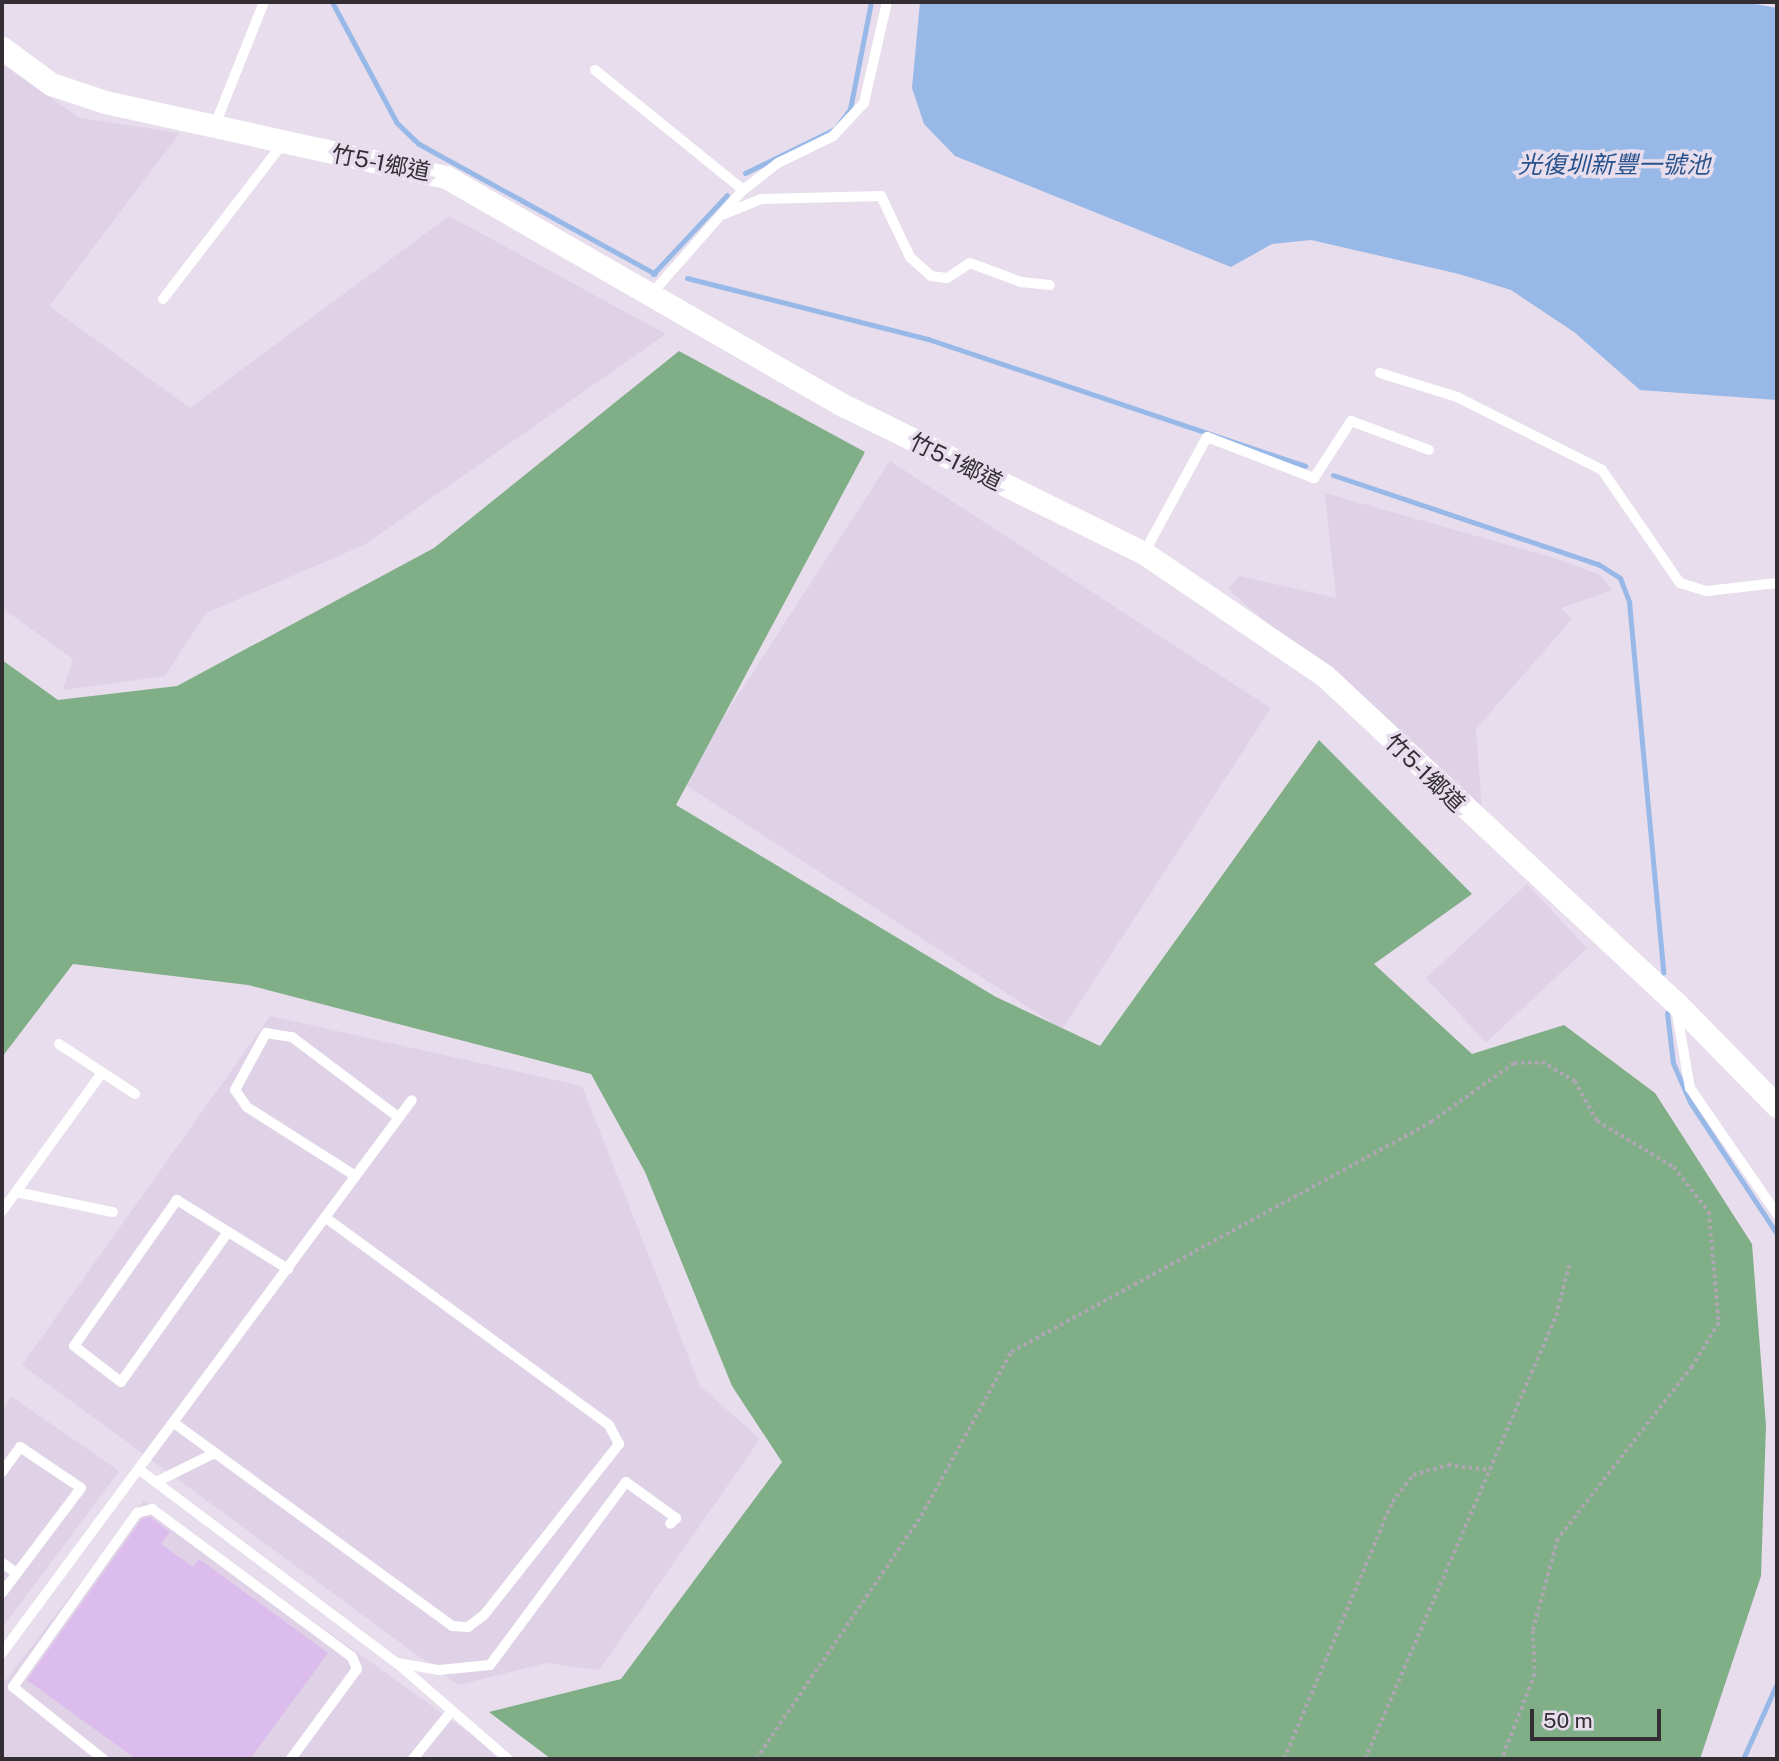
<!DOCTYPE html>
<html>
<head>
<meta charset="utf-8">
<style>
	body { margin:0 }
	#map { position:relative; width:1779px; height:1761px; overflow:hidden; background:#e7ddec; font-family:"Public Sans","Noto Sans TC",sans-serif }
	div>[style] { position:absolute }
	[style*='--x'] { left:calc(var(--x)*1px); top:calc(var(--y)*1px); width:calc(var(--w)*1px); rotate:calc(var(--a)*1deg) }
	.built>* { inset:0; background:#dfd1e6; transform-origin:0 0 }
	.forest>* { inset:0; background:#80ae86 }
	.water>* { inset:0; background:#98b9e8 }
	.stream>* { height:5px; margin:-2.5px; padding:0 2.5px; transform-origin:2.5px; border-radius:2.5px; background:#98b9e8 }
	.building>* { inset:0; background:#dcbbed }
	.path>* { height:3.5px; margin-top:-1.75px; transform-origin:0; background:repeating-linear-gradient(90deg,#afa6b3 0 3.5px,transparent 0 7px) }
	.service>* { height:10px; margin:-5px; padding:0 5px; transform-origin:5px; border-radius:5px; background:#fff }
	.tertiary>* { height:23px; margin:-11.5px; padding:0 11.5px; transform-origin:11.5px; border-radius:11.5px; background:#fff }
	span { translate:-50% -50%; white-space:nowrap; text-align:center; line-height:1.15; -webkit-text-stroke:7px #e7ddec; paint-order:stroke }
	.street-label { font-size:23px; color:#322e34 }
	.water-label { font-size:24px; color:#28528c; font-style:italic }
	.frame { position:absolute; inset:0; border:4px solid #322e34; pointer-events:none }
	.scale { position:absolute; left:1530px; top:1709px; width:131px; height:32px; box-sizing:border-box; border:4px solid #322e34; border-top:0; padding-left:9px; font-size:21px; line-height:24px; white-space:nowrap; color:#322e34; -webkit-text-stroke:5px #e7ddec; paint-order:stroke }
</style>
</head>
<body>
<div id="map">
	<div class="built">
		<i style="clip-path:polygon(2px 64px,80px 118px,180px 133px,49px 306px,190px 408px,449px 216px,666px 334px,364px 545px,206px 613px,165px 676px,63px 690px,73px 659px,2px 608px)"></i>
		<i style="left:890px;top:461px;width:454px;height:383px;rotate:33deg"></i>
		<i style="clip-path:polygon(1325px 493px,1557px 559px,1600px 575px,1612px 590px,1561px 608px,1572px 619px,1476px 729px,1482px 810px,1228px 589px,1239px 576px,1336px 598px)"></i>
		<i style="left:1527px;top:884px;width:88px;height:138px;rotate:47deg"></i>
		<i style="clip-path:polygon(270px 1016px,582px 1086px,700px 1386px,760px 1439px,599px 1670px,546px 1663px,458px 1685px,22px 1365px)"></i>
		<i style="clip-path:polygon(12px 1397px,119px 1471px,2px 1628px,2px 1409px)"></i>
		<i style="clip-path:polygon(144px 1500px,506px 1759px,2px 1759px,2px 1685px)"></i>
	</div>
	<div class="forest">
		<i style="clip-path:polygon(679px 351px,865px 452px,676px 805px,996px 997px,1100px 1046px,1319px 740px,1472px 894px,1374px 964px,1472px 1054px,1564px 1025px,1655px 1093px,1752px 1244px,1766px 1426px,1761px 1576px,1700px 1759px,551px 1759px,489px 1712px,621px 1679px,782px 1462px,732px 1386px,645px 1172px,591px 1074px,248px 985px,73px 964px,2px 1057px,2px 660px,58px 700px,177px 686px,434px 548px)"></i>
	</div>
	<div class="water">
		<i style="clip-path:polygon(920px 2px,1744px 2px,1777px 8px,1777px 400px,1640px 390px,1574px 332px,1511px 290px,1459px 274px,1311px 240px,1272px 244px,1231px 267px,955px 156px,924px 124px,912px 88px)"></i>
	</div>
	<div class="stream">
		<i style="--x:332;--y:2;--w:137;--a:61.8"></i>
		<i style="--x:397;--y:123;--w:30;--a:44"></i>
		<i style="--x:419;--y:144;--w:269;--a:28.8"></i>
		<i style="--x:745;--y:173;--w:100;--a:-26.1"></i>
		<i style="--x:835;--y:129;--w:25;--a:-53"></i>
		<i style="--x:850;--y:109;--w:109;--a:-78.9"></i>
		<i style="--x:653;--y:274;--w:108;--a:-46.9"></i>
		<i style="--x:687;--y:278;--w:249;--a:14.2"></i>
		<i style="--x:928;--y:339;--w:398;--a:18.6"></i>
		<i style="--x:1333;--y:475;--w:280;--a:18.6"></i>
		<i style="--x:1598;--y:564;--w:26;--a:32"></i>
		<i style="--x:1620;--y:578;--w:26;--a:69"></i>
		<i style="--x:1629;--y:602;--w:372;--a:84.7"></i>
		<i style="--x:1667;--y:1013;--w:50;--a:83.2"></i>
		<i style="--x:1673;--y:1063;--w:43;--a:66.4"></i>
		<i style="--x:1690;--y:1102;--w:158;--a:56.6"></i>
		<i style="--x:1743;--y:1759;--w:83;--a:-65.9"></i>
	</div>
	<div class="building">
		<i style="clip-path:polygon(150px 1517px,170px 1532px,161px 1544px,193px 1567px,199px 1559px,328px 1653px,250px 1759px,136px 1759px,27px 1680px,142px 1519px)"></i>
	</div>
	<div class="path">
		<i style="--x:756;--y:1759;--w:294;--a:-55.8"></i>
		<i style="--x:921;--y:1516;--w:187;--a:-61.2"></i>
		<i style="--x:1011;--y:1352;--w:479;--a:-28.7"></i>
		<i style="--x:1431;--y:1122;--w:102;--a:-35.4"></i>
		<i style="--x:1514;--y:1063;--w:28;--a:-2"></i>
		<i style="--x:1542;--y:1062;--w:38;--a:30"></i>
		<i style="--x:1575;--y:1081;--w:46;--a:61.2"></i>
		<i style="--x:1597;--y:1121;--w:90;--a:30.9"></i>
		<i style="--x:1674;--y:1167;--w:57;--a:52.1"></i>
		<i style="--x:1709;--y:1212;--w:111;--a:84.9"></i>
		<i style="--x:1719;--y:1323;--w:52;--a:121.5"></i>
		<i style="--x:1692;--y:1367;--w:218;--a:127.9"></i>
		<i style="--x:1558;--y:1539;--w:95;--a:105.2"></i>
		<i style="--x:1533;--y:1631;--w:43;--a:87.3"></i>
		<i style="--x:1535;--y:1674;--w:91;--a:111.2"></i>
		<i style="--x:1284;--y:1759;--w:279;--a:-67.2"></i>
		<i style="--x:1392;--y:1502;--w:34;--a:-52"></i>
		<i style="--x:1413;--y:1475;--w:36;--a:-16"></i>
		<i style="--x:1448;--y:1465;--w:41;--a:7"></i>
		<i style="--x:1365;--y:1759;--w:482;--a:-66.7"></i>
		<i style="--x:1556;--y:1316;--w:54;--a:-76"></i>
	</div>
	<div class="service">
		<i style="--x:595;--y:70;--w:191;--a:39"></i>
		<i style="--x:215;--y:125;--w:132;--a:-68.3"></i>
		<i style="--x:724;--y:214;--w:40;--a:-22"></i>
		<i style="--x:761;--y:199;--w:120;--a:-1.4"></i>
		<i style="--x:881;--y:196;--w:68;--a:64.6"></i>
		<i style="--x:910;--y:257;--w:28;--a:42"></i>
		<i style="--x:931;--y:276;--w:16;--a:7"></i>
		<i style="--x:947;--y:278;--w:27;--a:-33"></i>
		<i style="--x:970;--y:263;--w:54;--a:20.4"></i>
		<i style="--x:1021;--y:282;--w:29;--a:6"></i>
		<i style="--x:653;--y:292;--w:136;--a:-48.6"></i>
		<i style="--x:743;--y:190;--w:44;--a:-37.6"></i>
		<i style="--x:778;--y:163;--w:61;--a:-26.1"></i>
		<i style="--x:833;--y:136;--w:45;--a:-46.8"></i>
		<i style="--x:864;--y:103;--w:104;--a:-77.2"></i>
		<i style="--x:163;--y:299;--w:197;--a:-52.4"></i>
		<i style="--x:1380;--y:373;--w:81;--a:17.3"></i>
		<i style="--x:1457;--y:397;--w:162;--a:26.7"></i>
		<i style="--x:1602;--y:470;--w:137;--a:55.4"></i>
		<i style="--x:1680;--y:583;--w:28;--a:17"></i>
		<i style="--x:1707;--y:591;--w:70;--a:-6.5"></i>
		<i style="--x:1144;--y:553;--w:132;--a:-61.5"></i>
		<i style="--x:1207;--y:437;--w:115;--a:21"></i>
		<i style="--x:1314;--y:478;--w:68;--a:-57"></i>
		<i style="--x:1351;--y:421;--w:83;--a:20.4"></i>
		<i style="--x:1676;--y:1008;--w:81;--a:80.1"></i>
		<i style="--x:1690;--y:1088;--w:153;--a:55.4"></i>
		<i style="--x:59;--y:1044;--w:91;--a:33.3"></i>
		<i style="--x:354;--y:1175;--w:127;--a:-147.6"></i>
		<i style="--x:247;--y:1107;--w:21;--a:-125"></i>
		<i style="--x:235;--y:1090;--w:65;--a:-61.5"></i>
		<i style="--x:266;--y:1033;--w:26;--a:9"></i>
		<i style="--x:292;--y:1037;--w:133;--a:37"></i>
		<i style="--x:16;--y:1192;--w:99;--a:11.7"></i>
		<i style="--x:2;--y:1211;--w:169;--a:-54.1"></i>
		<i style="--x:228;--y:1232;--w:184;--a:125.5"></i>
		<i style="--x:121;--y:1382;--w:59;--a:-142.5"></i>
		<i style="--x:74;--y:1346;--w:179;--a:-54.8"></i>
		<i style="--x:177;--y:1200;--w:131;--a:31.9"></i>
		<i style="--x:174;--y:1423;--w:344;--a:36.1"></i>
		<i style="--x:452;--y:1626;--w:16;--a:4"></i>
		<i style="--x:468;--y:1627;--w:20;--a:-37"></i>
		<i style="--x:484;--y:1615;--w:218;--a:-51.7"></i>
		<i style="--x:619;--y:1444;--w:21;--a:-118"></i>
		<i style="--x:609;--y:1425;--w:351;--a:-143.8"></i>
		<i style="--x:141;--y:1471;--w:320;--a:36.9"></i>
		<i style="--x:397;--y:1663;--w:43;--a:9.5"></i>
		<i style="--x:439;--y:1670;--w:51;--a:-5.6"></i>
		<i style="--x:490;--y:1665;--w:228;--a:-53.4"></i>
		<i style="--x:626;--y:1482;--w:62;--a:35.8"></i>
		<i style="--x:676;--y:1518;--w:8;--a:135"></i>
		<i style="--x:2;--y:1472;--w:31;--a:-54"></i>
		<i style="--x:20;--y:1447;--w:73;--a:33.9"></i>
		<i style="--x:81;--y:1488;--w:131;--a:127"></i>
		<i style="--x:156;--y:1482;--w:66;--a:-26.2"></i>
		<i style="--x:2;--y:1563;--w:18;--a:34"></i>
		<i style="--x:2;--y:1653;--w:688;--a:-53.45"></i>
		<i style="--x:397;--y:1663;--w:147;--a:40.9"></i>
		<i style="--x:103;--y:1759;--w:115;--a:-141.3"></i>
		<i style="--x:13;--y:1687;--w:214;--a:-54.5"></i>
		<i style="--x:137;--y:1513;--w:16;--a:-15"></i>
		<i style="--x:152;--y:1509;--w:249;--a:36.5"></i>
		<i style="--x:352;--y:1657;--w:13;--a:67"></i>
		<i style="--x:357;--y:1669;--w:112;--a:126.3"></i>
		<i style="--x:413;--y:1759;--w:59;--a:-51.2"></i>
	</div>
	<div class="tertiary">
		<i style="--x:2;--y:48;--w:61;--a:36.3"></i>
		<i style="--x:51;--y:84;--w:57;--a:18.4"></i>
		<i style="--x:105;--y:102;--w:349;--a:12.4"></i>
		<i style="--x:446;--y:177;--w:460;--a:29.9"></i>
		<i style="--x:845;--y:406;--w:333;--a:26.2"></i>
		<i style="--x:1144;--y:553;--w:219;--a:34.2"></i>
		<i style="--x:1325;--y:676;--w:477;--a:43"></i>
		<i style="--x:1674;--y:1001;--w:147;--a:45.6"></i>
	</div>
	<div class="street-label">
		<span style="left:381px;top:163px;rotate:11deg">竹5-1鄉道</span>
		<span style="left:956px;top:462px;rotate:26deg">竹5-1鄉道</span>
		<span style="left:1425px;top:773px;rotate:44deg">竹5-1鄉道</span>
	</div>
	<div class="water-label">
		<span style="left:1614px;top:165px">光復圳新豐一號池</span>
	</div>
	<div class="frame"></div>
	<div class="scale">50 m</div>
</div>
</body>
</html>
